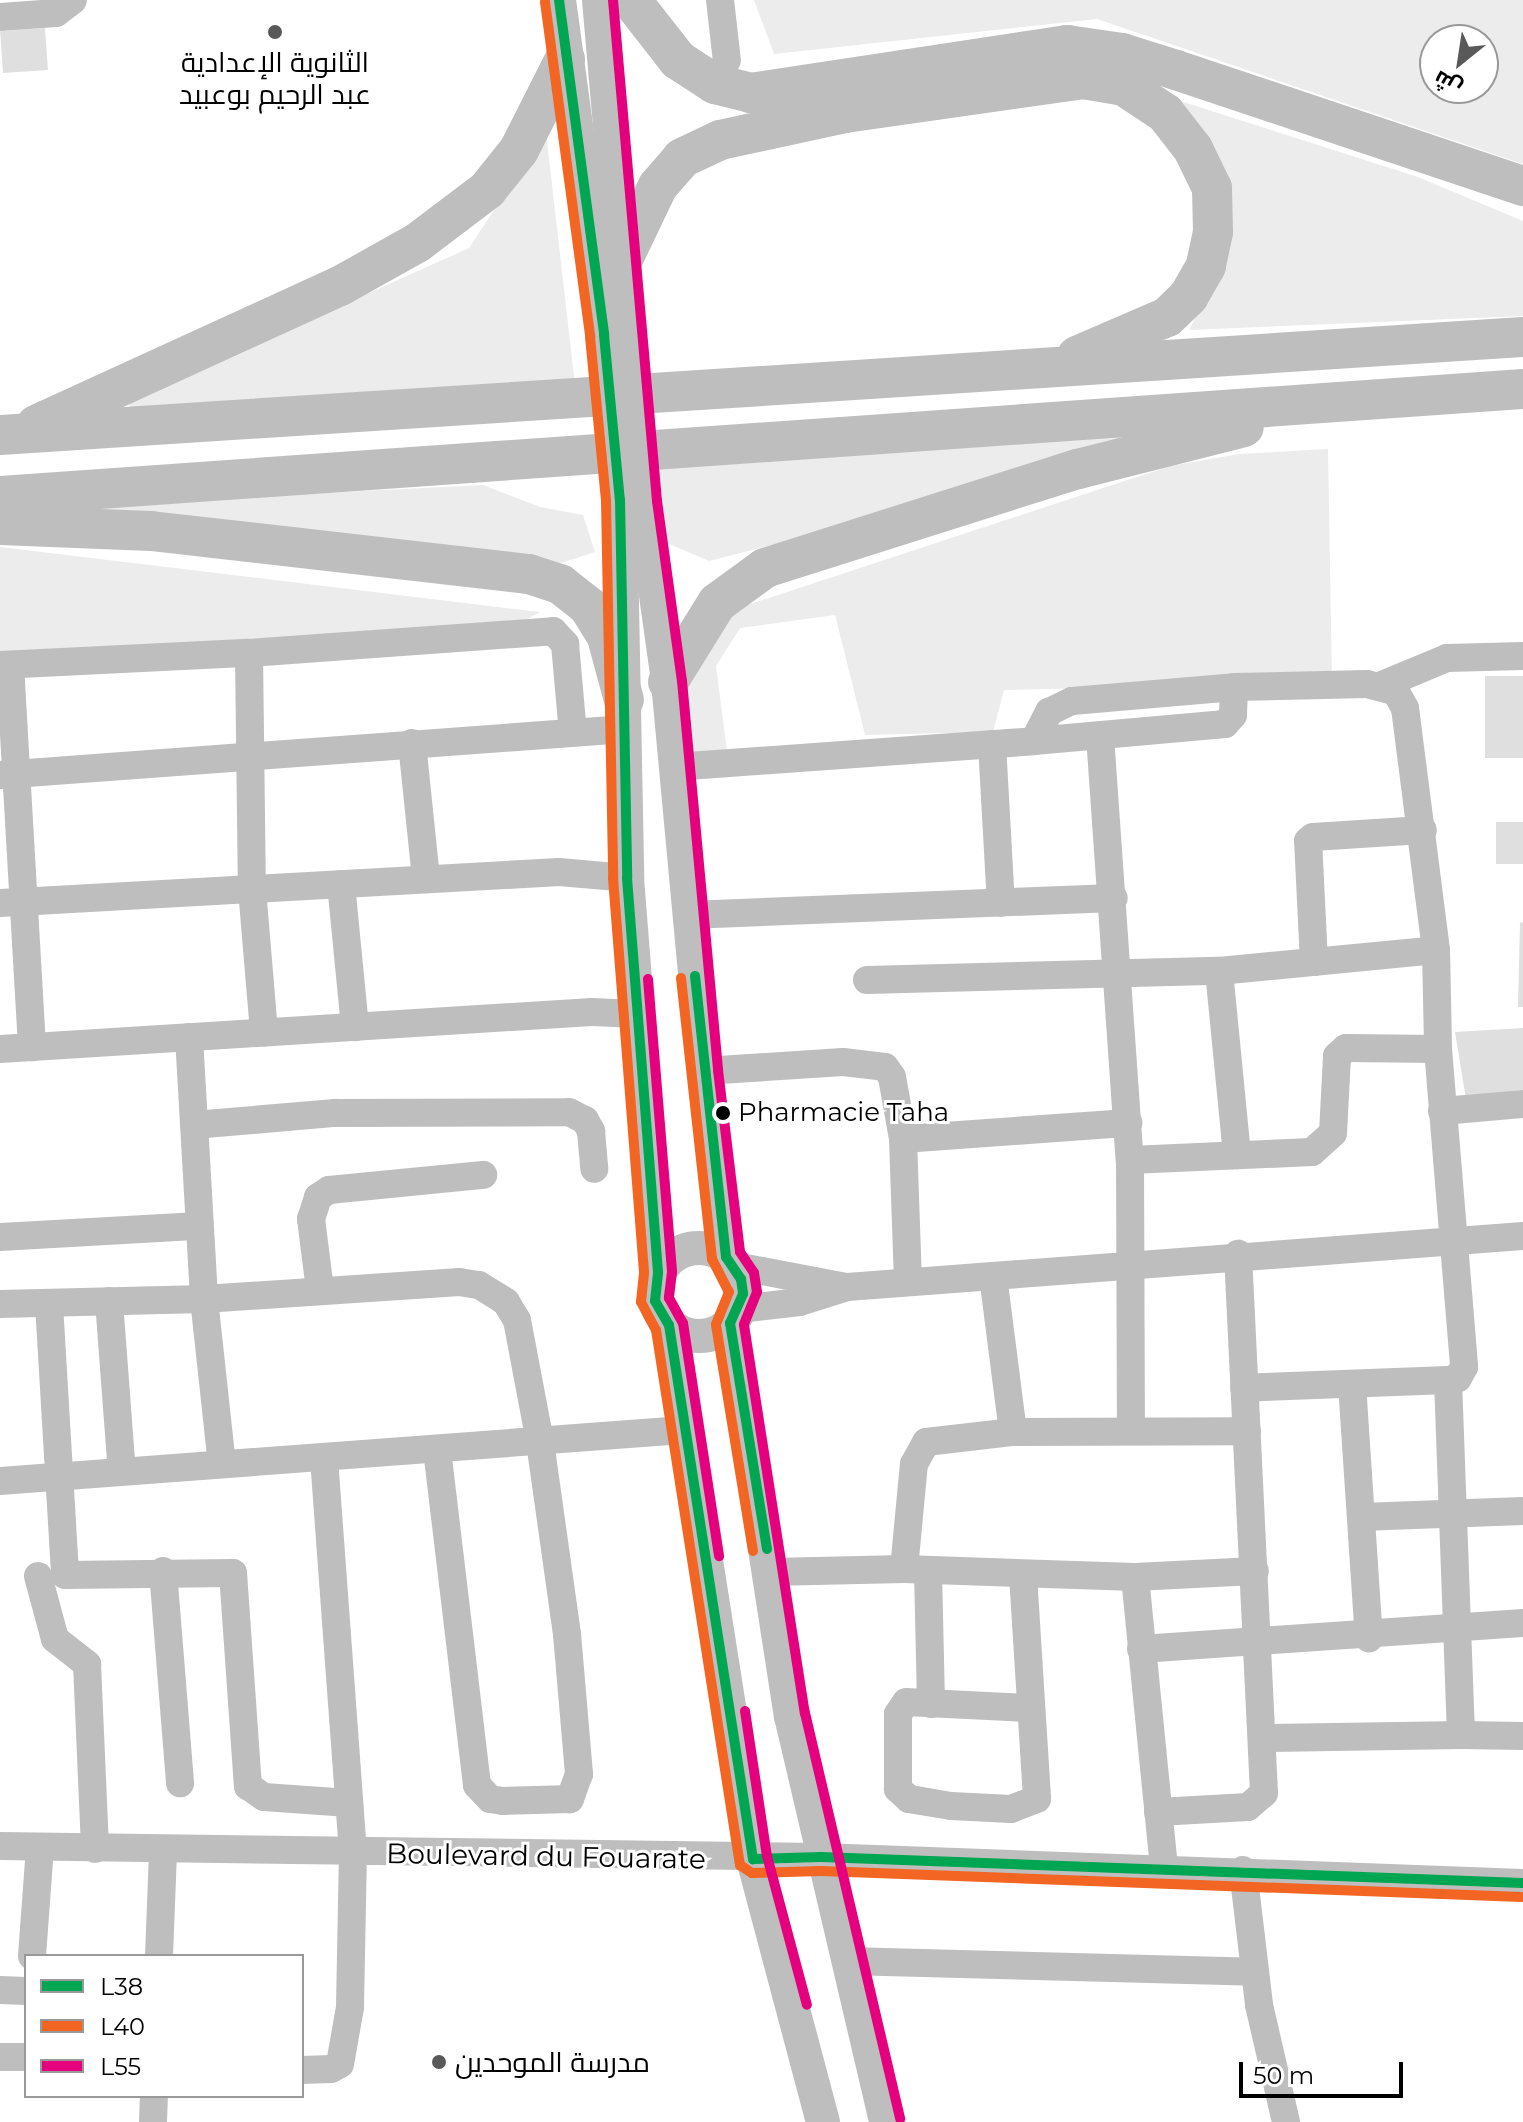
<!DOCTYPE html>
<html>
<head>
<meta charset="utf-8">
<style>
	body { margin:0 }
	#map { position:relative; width:1523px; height:2122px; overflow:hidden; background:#fff; font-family:Montserrat,Cairo,sans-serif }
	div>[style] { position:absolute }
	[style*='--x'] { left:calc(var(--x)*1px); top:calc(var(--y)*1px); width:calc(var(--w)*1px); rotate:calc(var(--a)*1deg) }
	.green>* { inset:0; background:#ececec }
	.building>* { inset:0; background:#dfdfdf; transform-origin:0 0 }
	.minor>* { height:28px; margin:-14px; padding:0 14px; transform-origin:14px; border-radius:14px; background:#bebebe }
	.major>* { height:34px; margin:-17px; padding:0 17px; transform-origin:17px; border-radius:17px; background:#bebebe }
	.major>.ring { margin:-17px; padding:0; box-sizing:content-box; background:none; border:34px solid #bebebe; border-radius:50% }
	.highway>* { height:40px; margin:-20px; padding:0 20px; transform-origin:20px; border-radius:20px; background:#bebebe }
	.bus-1>* { height:10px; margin:-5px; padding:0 5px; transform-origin:5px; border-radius:5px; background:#00a651 }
	.bus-2>* { height:10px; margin:-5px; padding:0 5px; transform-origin:5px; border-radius:5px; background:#f26522 }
	.bus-3>* { height:10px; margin:-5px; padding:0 5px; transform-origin:5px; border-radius:5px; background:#e5007d }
	.dots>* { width:22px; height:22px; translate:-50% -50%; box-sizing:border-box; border:4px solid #fff; border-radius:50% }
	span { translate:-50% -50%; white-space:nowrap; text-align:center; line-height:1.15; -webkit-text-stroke:6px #fff; paint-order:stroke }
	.bus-label { font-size:26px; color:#000 }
	.left { translate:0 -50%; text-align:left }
	.poi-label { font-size:28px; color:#000 }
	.street-label { font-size:28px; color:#000 }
	.legend { position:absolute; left:24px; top:1954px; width:280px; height:144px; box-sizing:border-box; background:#fff; border:2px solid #999; margin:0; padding:10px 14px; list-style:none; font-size:24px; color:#000 }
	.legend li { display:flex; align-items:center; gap:16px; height:40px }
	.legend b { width:40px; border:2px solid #999 }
	.north { position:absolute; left:1419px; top:24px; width:80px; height:80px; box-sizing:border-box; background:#fff; border:2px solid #999; border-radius:50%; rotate:210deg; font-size:22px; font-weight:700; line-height:32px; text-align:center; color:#000 }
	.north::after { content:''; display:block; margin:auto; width:28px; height:36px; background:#595959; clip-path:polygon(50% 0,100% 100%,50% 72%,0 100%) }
	.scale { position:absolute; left:1239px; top:2062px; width:164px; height:36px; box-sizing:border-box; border:4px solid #000; border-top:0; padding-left:10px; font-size:24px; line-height:28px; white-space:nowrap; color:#000; -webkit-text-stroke:6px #fff; paint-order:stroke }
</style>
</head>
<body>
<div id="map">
	<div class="green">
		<i style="clip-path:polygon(evenodd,754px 0,1523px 0,1523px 164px,1097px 19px,774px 54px,754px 0,1483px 40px,1483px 88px,1435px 88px,1435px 40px,1483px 40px)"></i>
		<i style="clip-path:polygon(1174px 99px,1418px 177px,1523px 221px,1523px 316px,1189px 330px,1230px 249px,1230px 181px)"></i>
		<i style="clip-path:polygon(546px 132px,575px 385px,133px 414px,128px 401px,469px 248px)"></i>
		<i style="clip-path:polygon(1135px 434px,851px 525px,709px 561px,667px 543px,658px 464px)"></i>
		<i style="clip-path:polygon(1328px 449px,1332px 682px,1004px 690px,993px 732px,865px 735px,835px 615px,740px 628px,716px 666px,727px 751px,683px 754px,679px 706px,707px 640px,732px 610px,1170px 466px,1239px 454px)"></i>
		<i style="clip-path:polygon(483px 485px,540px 507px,583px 515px,595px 552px,542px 569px,47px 507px)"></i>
		<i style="clip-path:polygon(0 547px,540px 612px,513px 627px,0 659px)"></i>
	</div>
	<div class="building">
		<i style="left:45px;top:28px;width:42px;height:45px;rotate:86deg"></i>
		<i style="left:1485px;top:676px;width:38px;height:82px"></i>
		<i style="left:1523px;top:822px;width:42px;height:27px;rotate:90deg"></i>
		<i style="clip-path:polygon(1523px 922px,1523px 1007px,1518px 1007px,1520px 923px)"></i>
		<i style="clip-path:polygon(1523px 1028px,1523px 1094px,1466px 1099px,1455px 1032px)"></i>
	</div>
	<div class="minor">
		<i style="--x:720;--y:0;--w:61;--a:83.5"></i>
		<i style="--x:0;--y:17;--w:56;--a:-4.1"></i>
		<i style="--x:56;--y:13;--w:21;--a:-37"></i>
		<i style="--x:249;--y:653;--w:305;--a:-4.1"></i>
		<i style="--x:553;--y:631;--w:18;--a:47"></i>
		<i style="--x:565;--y:644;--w:89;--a:84.9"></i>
		<i style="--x:0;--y:665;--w:249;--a:-2.8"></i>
		<i style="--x:249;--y:653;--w:236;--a:89.3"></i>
		<i style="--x:252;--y:889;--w:144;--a:85.2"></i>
		<i style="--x:10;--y:665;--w:383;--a:86.7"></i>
		<i style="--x:1382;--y:685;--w:70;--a:-22.6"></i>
		<i style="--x:1447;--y:658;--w:76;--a:-1.5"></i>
		<i style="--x:1100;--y:736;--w:425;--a:86"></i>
		<i style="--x:1130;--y:1160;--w:269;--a:89.8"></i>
		<i style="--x:1034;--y:741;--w:192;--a:-5.1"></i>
		<i style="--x:1225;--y:724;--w:12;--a:-48"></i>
		<i style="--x:1233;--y:715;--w:28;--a:-88"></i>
		<i style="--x:412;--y:743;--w:137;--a:84.1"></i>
		<i style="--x:992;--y:744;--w:159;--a:86.8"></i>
		<i style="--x:674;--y:767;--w:361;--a:-4.1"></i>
		<i style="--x:1034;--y:741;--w:33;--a:-63"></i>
		<i style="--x:1049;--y:712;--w:25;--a:-26"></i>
		<i style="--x:1072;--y:701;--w:163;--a:-4.9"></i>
		<i style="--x:1234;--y:687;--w:133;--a:-1.3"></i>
		<i style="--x:1367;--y:684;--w:30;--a:15"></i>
		<i style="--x:1396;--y:692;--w:18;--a:61"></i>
		<i style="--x:1405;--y:708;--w:244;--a:82.7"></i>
		<i style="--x:1436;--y:950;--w:99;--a:88.8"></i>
		<i style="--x:1438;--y:1049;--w:319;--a:85.3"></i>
		<i style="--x:1464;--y:1367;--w:13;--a:119"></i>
		<i style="--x:1458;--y:1378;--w:10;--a:169"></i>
		<i style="--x:1448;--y:1380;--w:204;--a:177.8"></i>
		<i style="--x:0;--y:775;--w:627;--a:-4.21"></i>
		<i style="--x:341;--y:884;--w:144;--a:84.4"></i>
		<i style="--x:0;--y:903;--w:560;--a:-3.17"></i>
		<i style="--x:559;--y:872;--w:68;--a:5"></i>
		<i style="--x:689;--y:915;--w:425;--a:-2.3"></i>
		<i style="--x:1314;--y:962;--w:121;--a:-92.8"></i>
		<i style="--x:1308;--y:841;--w:6;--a:-39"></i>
		<i style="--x:1313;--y:837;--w:110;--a:-3.6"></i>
		<i style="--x:1219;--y:971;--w:185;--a:84.4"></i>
		<i style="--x:867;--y:980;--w:352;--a:-1.5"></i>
		<i style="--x:1219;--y:971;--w:218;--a:-5.5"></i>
		<i style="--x:189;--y:1037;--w:262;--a:86.7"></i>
		<i style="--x:204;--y:1299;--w:166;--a:83.8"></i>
		<i style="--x:0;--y:1049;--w:593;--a:-3.58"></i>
		<i style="--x:592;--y:1012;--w:45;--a:2.5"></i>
		<i style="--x:704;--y:1071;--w:139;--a:-3.7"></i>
		<i style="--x:843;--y:1062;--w:42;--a:6.8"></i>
		<i style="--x:885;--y:1067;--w:12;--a:55"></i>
		<i style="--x:892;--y:1077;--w:63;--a:79.9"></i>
		<i style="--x:903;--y:1139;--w:226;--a:-4.1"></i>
		<i style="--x:1442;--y:1111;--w:81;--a:-4.9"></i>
		<i style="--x:194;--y:1125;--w:142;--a:-4.9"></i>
		<i style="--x:335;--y:1113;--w:234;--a:-0.2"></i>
		<i style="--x:569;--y:1112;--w:18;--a:27"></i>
		<i style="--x:585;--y:1120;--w:13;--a:61"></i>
		<i style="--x:591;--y:1131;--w:38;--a:85"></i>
		<i style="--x:903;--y:1139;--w:143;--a:88"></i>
		<i style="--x:1130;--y:1160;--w:182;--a:-2.5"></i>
		<i style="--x:1312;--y:1152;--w:28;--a:-42"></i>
		<i style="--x:1333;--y:1133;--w:77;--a:-87"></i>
		<i style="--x:1337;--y:1056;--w:12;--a:-42"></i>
		<i style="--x:1346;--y:1048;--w:92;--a:0.6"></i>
		<i style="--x:0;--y:1237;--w:199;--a:-3.2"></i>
		<i style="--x:735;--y:1266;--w:113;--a:10.7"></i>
		<i style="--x:993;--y:1276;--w:157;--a:82.7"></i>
		<i style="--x:320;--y:1290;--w:72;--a:-97.2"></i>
		<i style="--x:311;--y:1219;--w:23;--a:-72"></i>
		<i style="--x:318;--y:1197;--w:13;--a:-32"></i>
		<i style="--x:329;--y:1190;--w:155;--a:-5.6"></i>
		<i style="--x:109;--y:1301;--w:171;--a:85.7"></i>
		<i style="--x:0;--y:1304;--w:204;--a:-1.4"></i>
		<i style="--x:204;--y:1299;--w:256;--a:-3.8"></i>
		<i style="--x:459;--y:1282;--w:20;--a:9"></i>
		<i style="--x:479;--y:1285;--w:32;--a:32"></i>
		<i style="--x:506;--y:1302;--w:21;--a:59"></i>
		<i style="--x:517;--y:1320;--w:124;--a:79.3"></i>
		<i style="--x:540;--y:1442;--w:194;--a:82"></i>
		<i style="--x:567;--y:1634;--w:141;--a:85.1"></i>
		<i style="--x:579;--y:1774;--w:27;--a:110"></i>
		<i style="--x:570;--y:1799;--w:67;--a:178.3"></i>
		<i style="--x:503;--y:1801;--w:13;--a:-171"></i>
		<i style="--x:490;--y:1799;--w:19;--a:-133"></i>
		<i style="--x:477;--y:1785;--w:336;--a:-96.8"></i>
		<i style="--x:49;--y:1304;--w:271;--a:86.6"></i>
		<i style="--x:65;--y:1575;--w:168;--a:-0.7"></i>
		<i style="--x:233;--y:1573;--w:214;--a:86"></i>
		<i style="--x:248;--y:1786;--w:19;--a:35"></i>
		<i style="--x:264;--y:1797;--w:85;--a:4"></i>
		<i style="--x:740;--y:1309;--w:60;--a:-6.7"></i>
		<i style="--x:800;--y:1302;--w:49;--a:-17.7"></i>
		<i style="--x:847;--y:1287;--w:678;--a:-4.31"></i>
		<i style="--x:1352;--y:1384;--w:255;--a:86.2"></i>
		<i style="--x:0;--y:1481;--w:685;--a:-4.27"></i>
		<i style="--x:1361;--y:1517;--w:162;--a:-2.1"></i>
		<i style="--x:904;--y:1569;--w:105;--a:-84.6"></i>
		<i style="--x:914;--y:1464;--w:25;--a:-61"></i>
		<i style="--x:926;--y:1442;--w:88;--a:-6.6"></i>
		<i style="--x:1013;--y:1432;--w:234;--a:-0.2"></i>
		<i style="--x:163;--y:1571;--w:213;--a:85.4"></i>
		<i style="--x:928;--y:1571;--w:133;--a:88.7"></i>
		<i style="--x:771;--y:1572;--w:133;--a:-1.3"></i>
		<i style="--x:904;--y:1569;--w:231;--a:2"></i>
		<i style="--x:1135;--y:1577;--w:120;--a:-2.9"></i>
		<i style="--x:1023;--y:1575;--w:224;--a:86.4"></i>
		<i style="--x:1037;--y:1799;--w:28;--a:159"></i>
		<i style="--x:1011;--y:1809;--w:60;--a:-177.1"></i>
		<i style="--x:951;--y:1806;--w:43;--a:-170.5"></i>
		<i style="--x:909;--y:1799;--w:15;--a:-138"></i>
		<i style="--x:898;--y:1789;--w:75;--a:-90"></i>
		<i style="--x:898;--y:1714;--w:14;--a:-56"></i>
		<i style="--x:906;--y:1702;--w:123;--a:2.8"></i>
		<i style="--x:38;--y:1576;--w:65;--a:74.9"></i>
		<i style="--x:55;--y:1639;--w:41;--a:38"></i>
		<i style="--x:87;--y:1664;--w:185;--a:87.5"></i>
		<i style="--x:1135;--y:1577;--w:292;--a:84.3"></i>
		<i style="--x:1141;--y:1649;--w:383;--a:-3.9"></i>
		<i style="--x:1461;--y:1735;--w:62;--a:0.9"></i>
		<i style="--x:1264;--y:1738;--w:197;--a:-0.9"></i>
		<i style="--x:1461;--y:1735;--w:355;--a:-92.1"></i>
		<i style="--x:1158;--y:1812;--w:90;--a:-3.2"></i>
		<i style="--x:1248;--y:1807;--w:21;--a:-41"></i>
		<i style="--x:1264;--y:1793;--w:540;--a:-92.76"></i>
		<i style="--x:0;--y:1846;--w:821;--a:0.77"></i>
		<i style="--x:821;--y:1857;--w:702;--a:2.12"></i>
		<i style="--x:1243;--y:1870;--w:136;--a:83.2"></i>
		<i style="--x:1259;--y:2005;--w:120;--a:77"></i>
		<i style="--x:32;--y:1956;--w:108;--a:-85.8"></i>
		<i style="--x:159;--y:1956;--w:106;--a:-87.8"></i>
		<i style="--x:846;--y:1961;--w:408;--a:1.5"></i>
		<i style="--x:0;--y:1990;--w:26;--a:2"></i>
		<i style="--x:0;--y:2057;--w:26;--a:0"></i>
		<i style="--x:302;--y:2070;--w:29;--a:-2"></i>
		<i style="--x:331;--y:2069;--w:10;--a:-29"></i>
		<i style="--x:340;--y:2064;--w:58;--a:-80"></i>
		<i style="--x:350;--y:2007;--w:154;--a:-88.9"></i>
		<i style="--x:353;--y:1853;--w:394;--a:-94.2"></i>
		<i style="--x:153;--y:2122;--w:26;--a:-88"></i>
	</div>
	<div class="major">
		<i style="--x:559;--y:0;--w:338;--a:82.3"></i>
		<i style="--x:604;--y:335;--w:166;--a:84.5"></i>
		<i style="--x:620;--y:500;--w:378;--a:88.9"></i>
		<i style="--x:627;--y:878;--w:396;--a:85.5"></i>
		<i style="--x:599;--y:0;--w:505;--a:85"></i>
		<i style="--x:643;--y:503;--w:181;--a:82"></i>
		<i style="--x:668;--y:682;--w:391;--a:84.7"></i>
		<i style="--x:704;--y:1071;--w:187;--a:83.3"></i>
		<i class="ring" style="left:655px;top:1248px;width:54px;height:54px"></i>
		<i style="--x:730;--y:1323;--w:398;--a:81.2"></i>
		<i style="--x:791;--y:1716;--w:417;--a:76.8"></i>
		<i style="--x:669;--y:1325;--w:541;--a:81.06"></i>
		<i style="--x:753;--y:1859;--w:272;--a:75.1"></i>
	</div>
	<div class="highway">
		<i style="--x:631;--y:0;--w:76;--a:51.9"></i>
		<i style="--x:678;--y:60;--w:44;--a:33"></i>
		<i style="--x:715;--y:84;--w:36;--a:14"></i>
		<i style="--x:750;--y:93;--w:321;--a:-8.6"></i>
		<i style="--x:1067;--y:45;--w:56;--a:8.3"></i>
		<i style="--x:1122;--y:53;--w:57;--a:17.5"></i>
		<i style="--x:1176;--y:70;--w:366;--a:18.5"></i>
		<i style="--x:622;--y:261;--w:83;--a:-64.4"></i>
		<i style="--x:658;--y:186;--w:37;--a:-49"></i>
		<i style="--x:682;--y:158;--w:42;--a:-25.3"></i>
		<i style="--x:720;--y:140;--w:128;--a:-12.2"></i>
		<i style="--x:845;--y:113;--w:240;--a:-8.1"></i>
		<i style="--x:1083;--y:79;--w:42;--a:9.7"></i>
		<i style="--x:1124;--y:86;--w:49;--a:33.4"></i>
		<i style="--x:1165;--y:113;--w:46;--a:52.1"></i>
		<i style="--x:1193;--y:149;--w:43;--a:64"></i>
		<i style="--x:1212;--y:188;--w:44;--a:88.7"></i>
		<i style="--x:1213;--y:232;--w:35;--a:102"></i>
		<i style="--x:1206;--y:266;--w:34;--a:120"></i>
		<i style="--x:1189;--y:296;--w:30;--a:136"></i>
		<i style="--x:1167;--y:317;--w:98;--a:156.6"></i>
		<i style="--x:36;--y:425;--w:334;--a:-24.6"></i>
		<i style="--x:340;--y:286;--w:88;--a:-29.2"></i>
		<i style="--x:417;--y:243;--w:88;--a:-37.1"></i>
		<i style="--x:487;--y:190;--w:51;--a:-51.3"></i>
		<i style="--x:519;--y:150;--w:102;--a:-63.2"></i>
		<i style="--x:0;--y:435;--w:1526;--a:-3.68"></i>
		<i style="--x:0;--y:496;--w:1527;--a:-4.02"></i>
		<i style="--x:0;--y:525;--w:151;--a:2.3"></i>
		<i style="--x:151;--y:531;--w:380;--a:6.5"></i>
		<i style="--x:529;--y:574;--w:33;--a:18"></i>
		<i style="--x:560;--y:584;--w:36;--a:38"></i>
		<i style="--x:588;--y:606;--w:36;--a:58"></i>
		<i style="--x:607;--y:637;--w:65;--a:74.9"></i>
		<i style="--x:668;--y:682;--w:93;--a:-58.2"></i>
		<i style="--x:717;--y:603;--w:59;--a:-36.1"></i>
		<i style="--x:765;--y:568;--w:328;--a:-17.6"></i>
		<i style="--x:1078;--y:469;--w:171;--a:-14.2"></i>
	</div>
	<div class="bus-1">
		<i style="--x:559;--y:0;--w:338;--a:82.3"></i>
		<i style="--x:604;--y:335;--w:166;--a:84.5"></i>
		<i style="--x:620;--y:500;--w:378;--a:88.9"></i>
		<i style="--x:627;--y:878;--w:396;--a:85.5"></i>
		<i style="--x:658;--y:1273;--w:28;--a:96"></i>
		<i style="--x:655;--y:1301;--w:28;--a:60"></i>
		<i style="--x:669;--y:1325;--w:541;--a:81.06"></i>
		<i style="--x:753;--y:1859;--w:68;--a:-1.7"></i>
		<i style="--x:821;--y:1857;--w:702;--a:2.12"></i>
		<i style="--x:695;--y:976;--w:283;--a:83.7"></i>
		<i style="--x:726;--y:1257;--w:27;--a:56"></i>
		<i style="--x:741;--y:1279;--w:15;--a:82"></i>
		<i style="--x:743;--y:1294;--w:32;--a:114"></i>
		<i style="--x:730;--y:1323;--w:229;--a:80.7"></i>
	</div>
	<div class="bus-2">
		<i style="--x:545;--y:2;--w:338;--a:82.3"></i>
		<i style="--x:590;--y:337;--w:165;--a:84.4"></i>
		<i style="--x:606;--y:501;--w:377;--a:88.9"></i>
		<i style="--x:613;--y:878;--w:396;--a:85.5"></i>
		<i style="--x:644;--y:1273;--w:29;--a:96"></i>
		<i style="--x:641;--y:1302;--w:32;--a:62"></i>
		<i style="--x:656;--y:1330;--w:542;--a:81.08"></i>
		<i style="--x:740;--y:1865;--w:14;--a:34"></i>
		<i style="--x:752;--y:1873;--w:69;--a:-1.7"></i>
		<i style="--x:821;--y:1871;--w:701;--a:2.12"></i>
		<i style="--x:681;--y:978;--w:283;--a:83.7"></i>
		<i style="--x:712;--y:1259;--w:37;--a:63"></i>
		<i style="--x:729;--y:1292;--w:35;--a:112"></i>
		<i style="--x:716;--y:1325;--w:229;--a:80.7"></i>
	</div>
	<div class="bus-3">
		<i style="--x:613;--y:0;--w:503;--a:84.98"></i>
		<i style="--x:657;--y:501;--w:182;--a:82.1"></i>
		<i style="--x:682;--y:681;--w:391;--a:84.7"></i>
		<i style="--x:718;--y:1070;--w:183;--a:83.1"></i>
		<i style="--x:740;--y:1252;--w:25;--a:56"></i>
		<i style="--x:754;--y:1273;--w:19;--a:81"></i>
		<i style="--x:757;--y:1292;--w:35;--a:112"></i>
		<i style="--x:744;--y:1325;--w:393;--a:81.1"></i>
		<i style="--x:805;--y:1713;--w:417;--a:76.8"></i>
		<i style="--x:648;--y:979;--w:294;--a:85.3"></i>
		<i style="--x:672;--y:1272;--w:26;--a:97"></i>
		<i style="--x:669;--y:1298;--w:29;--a:61"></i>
		<i style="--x:683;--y:1323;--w:236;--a:81.2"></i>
		<i style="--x:745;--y:1711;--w:147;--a:81.4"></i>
		<i style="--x:767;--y:1856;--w:154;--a:75"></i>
	</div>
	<div class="dots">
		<i style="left:275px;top:32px;background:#595959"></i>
		<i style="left:723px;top:1113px;background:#000"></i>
		<i style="left:439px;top:2062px;background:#595959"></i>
	</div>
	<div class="bus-label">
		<span class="left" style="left:738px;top:1113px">Pharmacie Taha</span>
	</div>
	<div class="poi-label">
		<span style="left:275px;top:78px">الثانوية الإعدادية<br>عبد الرحيم بوعبيد</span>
		<span class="left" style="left:455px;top:2062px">مدرسة الموحدين</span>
	</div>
	<div class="street-label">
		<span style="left:546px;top:1856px;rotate:1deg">Boulevard du Fouarate</span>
	</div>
	<ul class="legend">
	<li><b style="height:10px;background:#00a651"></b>L38</li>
	<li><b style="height:10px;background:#f26522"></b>L40</li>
	<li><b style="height:10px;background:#e5007d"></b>L55</li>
	</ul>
	<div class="north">ش</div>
	<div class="scale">50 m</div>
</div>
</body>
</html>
